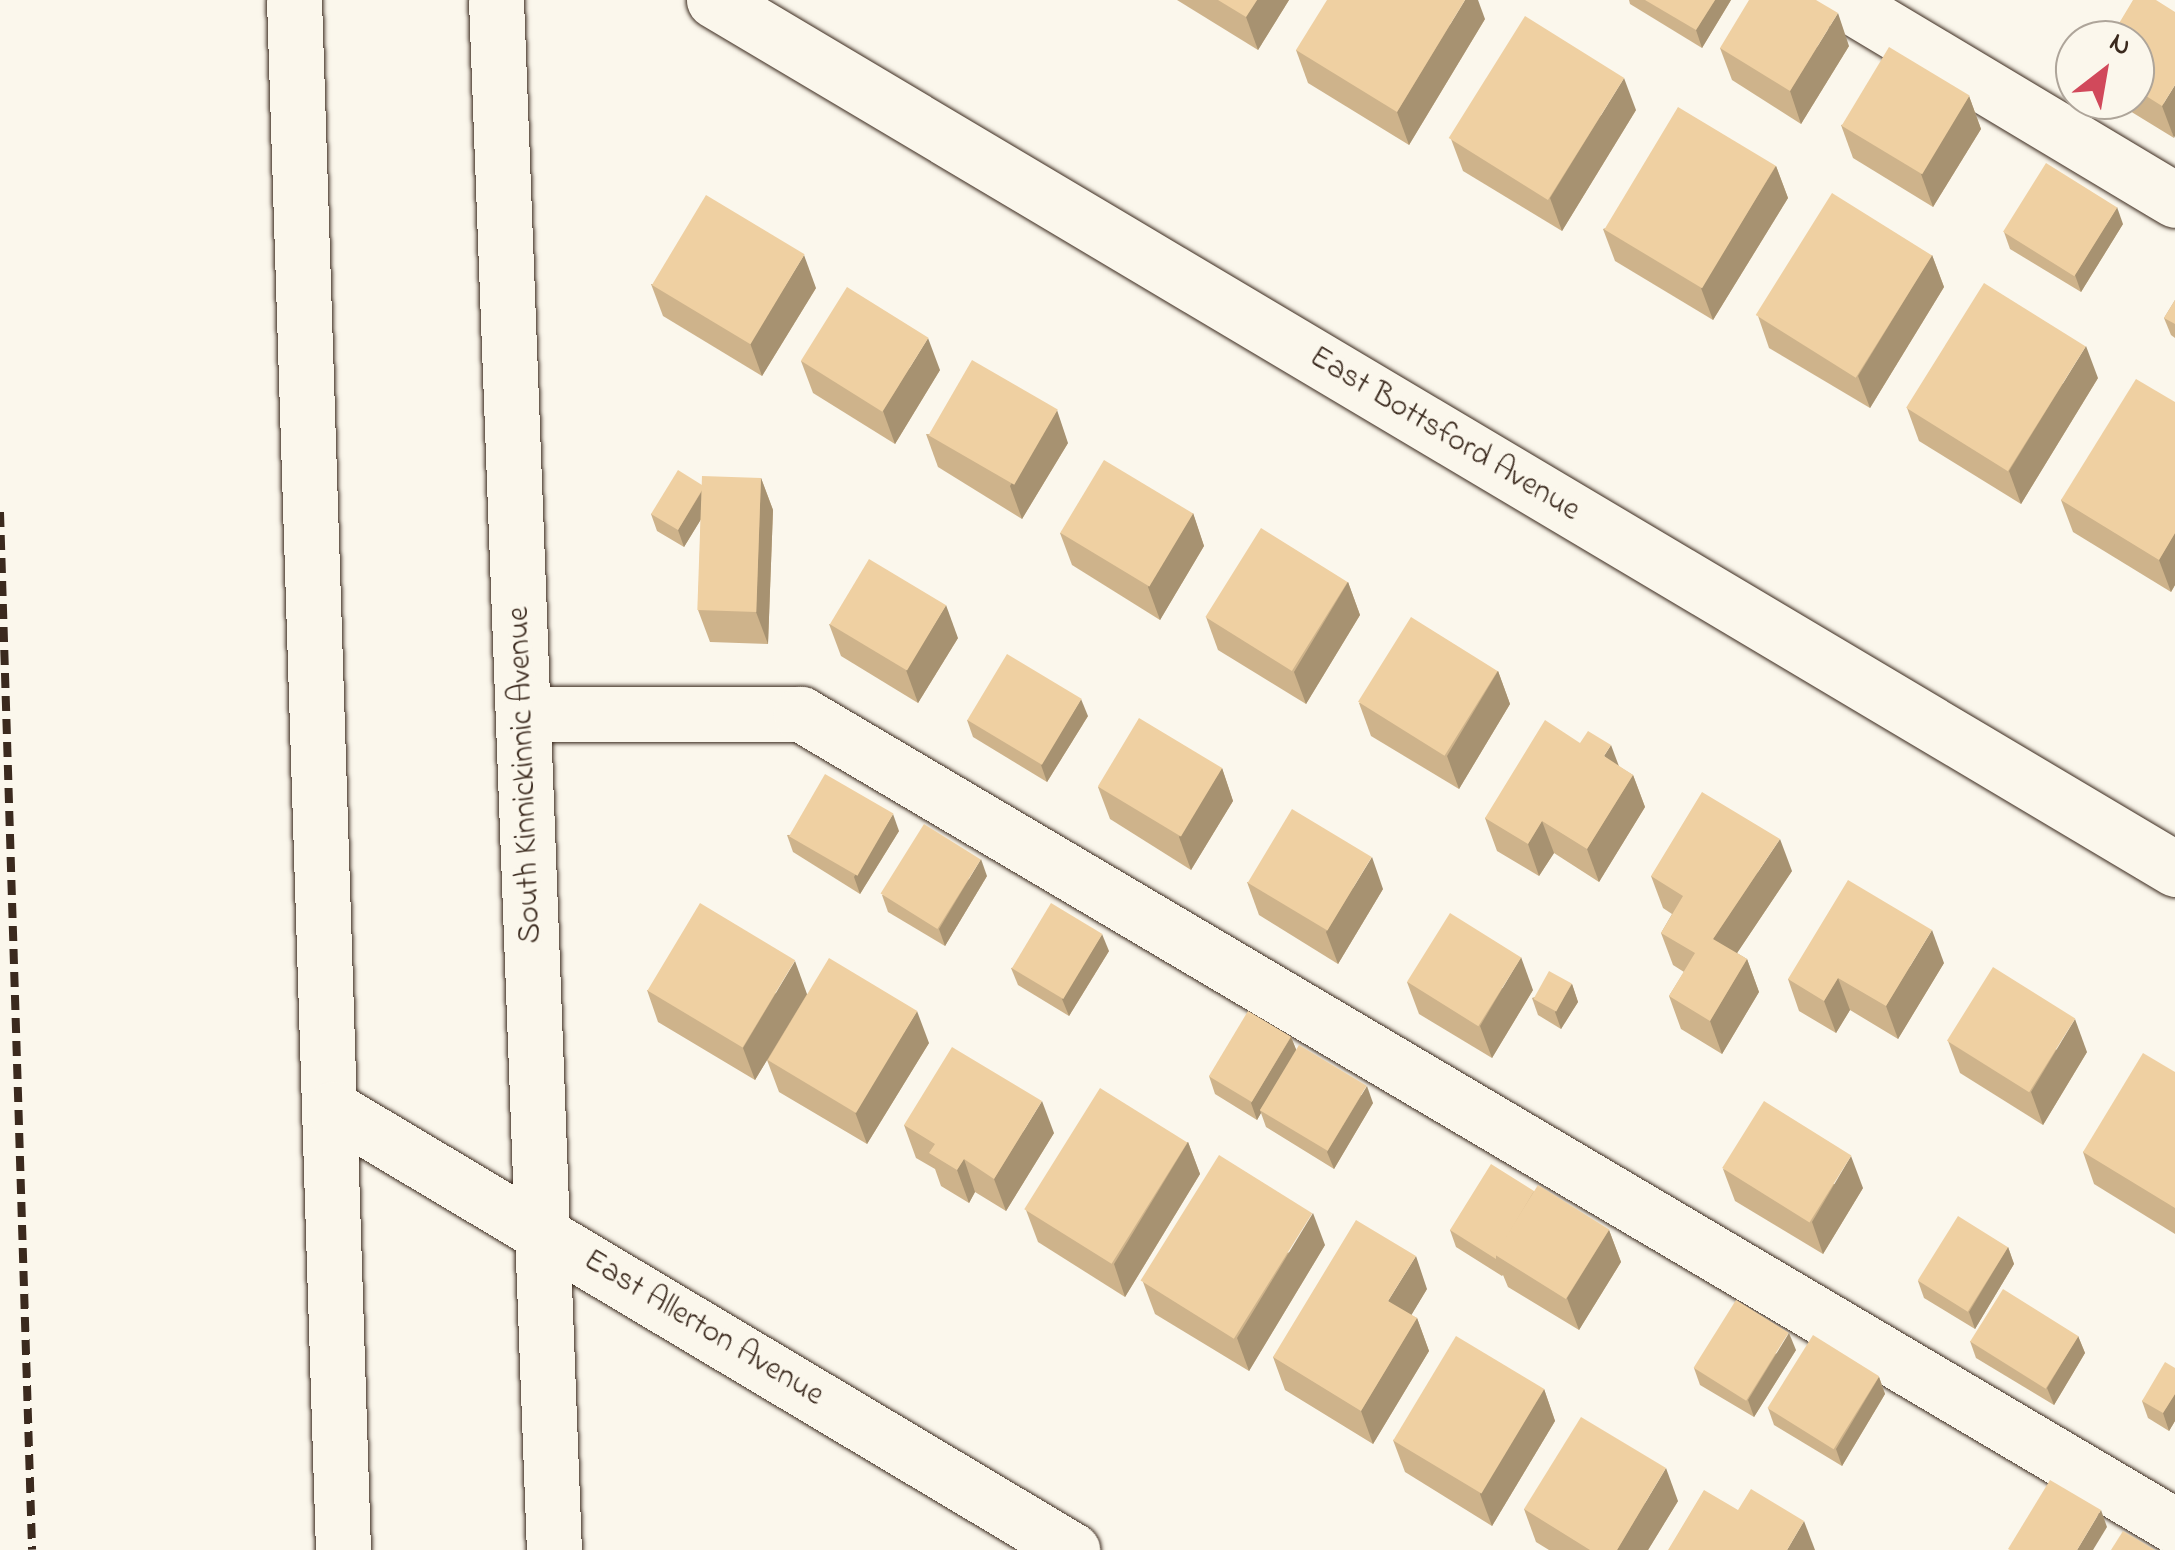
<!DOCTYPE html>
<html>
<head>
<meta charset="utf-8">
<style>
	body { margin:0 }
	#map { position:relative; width:2175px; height:1550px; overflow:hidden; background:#fbf7ec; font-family:"Indie Flower",sans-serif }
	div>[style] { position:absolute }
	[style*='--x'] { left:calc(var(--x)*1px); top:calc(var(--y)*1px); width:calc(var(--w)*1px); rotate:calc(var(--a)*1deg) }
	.roads { filter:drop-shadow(0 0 2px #3b2a1e) drop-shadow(0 0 2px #3b2a1e) }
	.minor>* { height:55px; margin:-27.5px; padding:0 27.5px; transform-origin:27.5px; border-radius:27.5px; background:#fbf7ec }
	.rail>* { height:8px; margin-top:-4px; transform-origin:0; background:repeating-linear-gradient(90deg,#3b2a1e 0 15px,transparent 0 23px) }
	.wall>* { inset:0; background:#ceb38b }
	.shaded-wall>* { inset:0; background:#a79271 }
	.building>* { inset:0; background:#efd0a2; transform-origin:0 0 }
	span { translate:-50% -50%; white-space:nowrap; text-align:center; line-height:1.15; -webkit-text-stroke:8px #fbf7ec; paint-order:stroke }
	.street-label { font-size:32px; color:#3b2a1e }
	.north { position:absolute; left:2055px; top:20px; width:100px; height:100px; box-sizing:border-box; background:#fbf7ec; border:2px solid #aea59a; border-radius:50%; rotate:31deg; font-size:28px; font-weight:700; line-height:40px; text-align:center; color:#3b2a1e }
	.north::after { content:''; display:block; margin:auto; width:35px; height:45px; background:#d1495b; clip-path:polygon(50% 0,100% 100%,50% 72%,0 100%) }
</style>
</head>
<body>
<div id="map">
	<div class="roads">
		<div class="minor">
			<i style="--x:294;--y:0;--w:1551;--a:88.19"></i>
			<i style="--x:496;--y:0;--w:1551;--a:87.86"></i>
			<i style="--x:714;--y:0;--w:1700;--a:30.74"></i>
			<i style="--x:1841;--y:0;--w:389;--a:30.9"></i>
			<i style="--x:524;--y:714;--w:277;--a:0"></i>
			<i style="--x:801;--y:714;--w:1596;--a:30.58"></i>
			<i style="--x:333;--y:1109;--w:861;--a:30.83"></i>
		</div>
	</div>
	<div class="rail">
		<i style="--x:0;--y:512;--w:1038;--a:88.23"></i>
	</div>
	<div class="wall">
		<i style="clip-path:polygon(1177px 0,1289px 0,1258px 50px)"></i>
		<i style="clip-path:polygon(1629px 0,1731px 0,1702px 48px,1630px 4px)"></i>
		<i style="clip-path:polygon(2133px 0,2174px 138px,2112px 100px,2135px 100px,2135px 40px)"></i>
		<i style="clip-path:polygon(1485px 19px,1409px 145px,1308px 83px,1296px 50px)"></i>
		<i style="clip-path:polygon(1849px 46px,1801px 124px,1732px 80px,1720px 48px)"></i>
		<i style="clip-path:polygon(1969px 96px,1981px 129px,1933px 207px,1853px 158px,1841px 125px)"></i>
		<i style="clip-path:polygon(1636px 110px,1562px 231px,1463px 171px,1451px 139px)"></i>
		<i style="clip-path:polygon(1776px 166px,1788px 198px,1713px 320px,1615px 261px,1603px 229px)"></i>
		<i style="clip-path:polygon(2123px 224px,2081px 292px,2010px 249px,2004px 232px)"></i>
		<i style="clip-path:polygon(1932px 255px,1944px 287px,1870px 408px,1769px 348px,1758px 316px)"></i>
		<i style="clip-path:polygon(651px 284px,816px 288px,762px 376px,663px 316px)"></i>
		<i style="clip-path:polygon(2175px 300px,2175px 338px,2171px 335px,2164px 318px)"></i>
		<i style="clip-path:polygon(801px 361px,940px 370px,895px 444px,813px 393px)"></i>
		<i style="clip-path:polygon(2098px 378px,2021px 504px,1919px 441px,1907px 408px)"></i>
		<i style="clip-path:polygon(2175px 402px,2175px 585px,2171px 592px,2073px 532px,2061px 500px)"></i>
		<i style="clip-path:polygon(926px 434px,1068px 443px,1022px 519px,938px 467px)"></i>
		<i style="clip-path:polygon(761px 478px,773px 510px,768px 644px,710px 642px,698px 610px,701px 519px,684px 547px,657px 531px,651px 514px,702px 485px)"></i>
		<i style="clip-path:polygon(1193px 513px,1204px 546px,1160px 620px,1072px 565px,1060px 533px)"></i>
		<i style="clip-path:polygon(1348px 582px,1360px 615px,1306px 704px,1218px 650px,1206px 617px)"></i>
		<i style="clip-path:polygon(829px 624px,958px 638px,918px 703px,841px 656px)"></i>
		<i style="clip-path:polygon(1498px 671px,1510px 704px,1459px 789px,1371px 736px,1359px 703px)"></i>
		<i style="clip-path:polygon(1088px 716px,1047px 782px,973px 737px,967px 720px)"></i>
		<i style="clip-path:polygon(1580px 743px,1633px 775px,1645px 807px,1599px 882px,1554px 853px,1539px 876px,1497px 851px,1485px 818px)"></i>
		<i style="clip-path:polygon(1222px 768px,1233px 801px,1191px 870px,1110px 819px,1098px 787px)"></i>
		<i style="clip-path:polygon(899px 831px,860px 894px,793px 852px,787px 835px)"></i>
		<i style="clip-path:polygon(1792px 871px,1737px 953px,1747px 959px,1759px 992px,1722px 1054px,1681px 1029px,1669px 996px,1684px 972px,1673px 965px,1661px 933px,1672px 914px,1663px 908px,1651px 876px)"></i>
		<i style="clip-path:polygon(987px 876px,945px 946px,888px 912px,882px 895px)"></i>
		<i style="clip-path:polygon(1247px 882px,1383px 889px,1338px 964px,1259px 915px)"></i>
		<i style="clip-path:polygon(1109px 951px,1069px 1016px,1018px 985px,1011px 968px)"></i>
		<i style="clip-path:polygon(1944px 963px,1898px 1039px,1850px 1010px,1836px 1033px,1799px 1011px,1788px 979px)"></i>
		<i style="clip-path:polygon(1407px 982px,1533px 990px,1492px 1058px,1419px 1014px)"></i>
		<i style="clip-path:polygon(1572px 984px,1578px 1002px,1561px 1029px,1538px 1015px,1532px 998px)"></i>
		<i style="clip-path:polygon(647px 990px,807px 994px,929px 1043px,867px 1144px,779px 1092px,767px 1060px,755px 1080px,658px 1022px)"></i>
		<i style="clip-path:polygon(1291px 1037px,1296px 1050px,1373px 1103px,1334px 1169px,1266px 1127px,1261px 1113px,1257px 1120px,1215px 1094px,1209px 1076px)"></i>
		<i style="clip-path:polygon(1948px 1041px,2087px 1052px,2043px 1125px,1960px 1073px)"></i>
		<i style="clip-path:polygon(2175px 1072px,2175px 1234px,2094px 1184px,2083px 1152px)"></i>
		<i style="clip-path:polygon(904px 1125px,1054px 1133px,1006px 1211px,975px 1192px,969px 1203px,941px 1186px,935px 1169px,916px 1158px)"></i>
		<i style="clip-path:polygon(1188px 1142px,1200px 1174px,1125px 1297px,1038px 1242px,1026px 1210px)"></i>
		<i style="clip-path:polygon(1723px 1169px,1863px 1188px,1823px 1254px,1735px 1201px)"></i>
		<i style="clip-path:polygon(1534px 1191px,1609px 1230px,1621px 1262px,1579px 1330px,1508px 1287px,1503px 1275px,1502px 1276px,1456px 1247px,1450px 1230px)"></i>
		<i style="clip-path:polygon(1325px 1245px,1249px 1371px,1155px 1314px,1143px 1282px)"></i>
		<i style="clip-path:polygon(2008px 1247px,2014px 1264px,1975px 1329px,1924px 1298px,1918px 1281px)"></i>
		<i style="clip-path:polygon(1427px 1289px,1411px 1315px,1417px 1318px,1429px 1351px,1373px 1444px,1285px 1390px,1273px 1357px)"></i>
		<i style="clip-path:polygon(2078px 1336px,2085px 1353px,2054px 1405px,1976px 1358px,1970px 1341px)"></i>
		<i style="clip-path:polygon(1796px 1350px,1754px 1417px,1700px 1385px,1694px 1368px)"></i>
		<i style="clip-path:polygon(2175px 1368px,2175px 1421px,2169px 1431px,2148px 1418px,2142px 1401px)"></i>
		<i style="clip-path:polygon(1879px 1377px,1885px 1394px,1842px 1466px,1774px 1425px,1768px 1408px)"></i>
		<i style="clip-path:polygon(1544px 1389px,1555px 1421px,1492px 1526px,1405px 1472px,1393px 1440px)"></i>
		<i style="clip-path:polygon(1678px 1501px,1648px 1550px,1549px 1550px,1536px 1542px,1524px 1509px)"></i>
	</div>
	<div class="shaded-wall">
		<i style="clip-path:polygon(1257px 0,1289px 0,1258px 50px,1246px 17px)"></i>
		<i style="clip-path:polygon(1465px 0,1478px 0,1485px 19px,1409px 145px,1397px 112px)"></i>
		<i style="clip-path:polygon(1715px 0,1731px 0,1702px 48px,1696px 30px)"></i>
		<i style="clip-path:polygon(1838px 13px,1849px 46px,1801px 124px,1790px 91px)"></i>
		<i style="clip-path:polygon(1624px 78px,1636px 110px,1562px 231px,1550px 198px)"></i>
		<i style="clip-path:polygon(2175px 85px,2175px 136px,2174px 138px,2162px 106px)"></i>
		<i style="clip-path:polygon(1969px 96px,1981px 129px,1933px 207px,1921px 174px)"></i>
		<i style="clip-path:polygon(1776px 166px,1788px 198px,1713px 320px,1701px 288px)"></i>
		<i style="clip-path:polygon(2117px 207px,2123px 224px,2081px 292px,2075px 275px)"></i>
		<i style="clip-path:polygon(804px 255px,816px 288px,762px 376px,750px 343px)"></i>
		<i style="clip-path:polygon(1932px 255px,1944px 287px,1870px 408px,1858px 376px)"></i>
		<i style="clip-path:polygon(928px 338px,940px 370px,895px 444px,883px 411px)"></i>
		<i style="clip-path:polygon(2086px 346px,2098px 378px,2021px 504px,2009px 471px)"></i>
		<i style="clip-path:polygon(1057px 410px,1068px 443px,1022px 519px,1010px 486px)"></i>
		<i style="clip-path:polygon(761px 478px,773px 510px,768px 644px,756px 612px)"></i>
		<i style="clip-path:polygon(705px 486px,711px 503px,684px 547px,678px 530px)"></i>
		<i style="clip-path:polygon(1193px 513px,1204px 546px,1160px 620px,1148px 587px)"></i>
		<i style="clip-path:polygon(2175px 533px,2175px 585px,2171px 592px,2159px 560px)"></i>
		<i style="clip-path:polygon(1348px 582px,1360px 615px,1306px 704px,1294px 672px)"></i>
		<i style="clip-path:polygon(946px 605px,958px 638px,918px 703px,906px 670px)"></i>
		<i style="clip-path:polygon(1498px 671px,1510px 704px,1459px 789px,1447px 756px)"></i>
		<i style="clip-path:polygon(1081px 699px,1088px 716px,1047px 782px,1041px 765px)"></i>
		<i style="clip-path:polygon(1611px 745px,1623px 777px,1604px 756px)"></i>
		<i style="clip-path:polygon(1222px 768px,1233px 801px,1191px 870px,1179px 837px)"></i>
		<i style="clip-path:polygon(1633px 775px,1645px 807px,1599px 882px,1587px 849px)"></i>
		<i style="clip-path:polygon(893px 814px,899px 831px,860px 894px,854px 877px)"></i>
		<i style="clip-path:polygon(1542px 821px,1554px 853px,1539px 876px,1528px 844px)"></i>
		<i style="clip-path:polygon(1780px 839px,1792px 871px,1725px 971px,1713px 939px)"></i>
		<i style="clip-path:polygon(1372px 857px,1383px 889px,1338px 964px,1326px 932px)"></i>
		<i style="clip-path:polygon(981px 859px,987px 876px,945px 946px,939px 929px)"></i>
		<i style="clip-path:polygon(1932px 930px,1944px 963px,1898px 1039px,1886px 1006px)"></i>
		<i style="clip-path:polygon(1102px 934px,1109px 951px,1069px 1016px,1062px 999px)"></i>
		<i style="clip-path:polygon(1521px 957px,1533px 990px,1492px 1058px,1480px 1026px)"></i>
		<i style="clip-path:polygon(1747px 959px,1759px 992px,1722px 1054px,1710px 1021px)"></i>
		<i style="clip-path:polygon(795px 961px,807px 994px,755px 1080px,743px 1048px)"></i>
		<i style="clip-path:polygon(1838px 978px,1850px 1010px,1836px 1033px,1824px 1001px)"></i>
		<i style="clip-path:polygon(1572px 984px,1578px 1002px,1561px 1029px,1555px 1012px)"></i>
		<i style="clip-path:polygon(917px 1011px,929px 1043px,867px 1144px,855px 1112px)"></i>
		<i style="clip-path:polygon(2075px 1019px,2087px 1052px,2043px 1125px,2031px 1092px)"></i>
		<i style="clip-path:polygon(1291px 1037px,1298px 1054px,1260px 1110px,1261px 1113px,1257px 1120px,1251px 1103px)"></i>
		<i style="clip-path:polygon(1367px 1086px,1373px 1103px,1334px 1169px,1327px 1152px)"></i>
		<i style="clip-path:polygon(1042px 1101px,1054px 1133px,1006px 1211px,994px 1179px)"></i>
		<i style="clip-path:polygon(1188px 1142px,1200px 1174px,1125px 1297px,1114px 1264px)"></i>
		<i style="clip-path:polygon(1851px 1156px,1863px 1188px,1823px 1254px,1812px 1222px)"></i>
		<i style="clip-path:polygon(964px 1159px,975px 1192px,969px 1203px,957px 1170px)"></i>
		<i style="clip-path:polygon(1313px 1213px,1325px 1245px,1249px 1371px,1237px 1338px)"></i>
		<i style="clip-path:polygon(1609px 1230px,1621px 1262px,1579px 1330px,1567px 1298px)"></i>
		<i style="clip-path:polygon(2008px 1247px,2014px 1264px,1975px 1329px,1969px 1312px)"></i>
		<i style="clip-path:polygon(1416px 1256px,1427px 1289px,1400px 1334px,1388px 1301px)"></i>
		<i style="clip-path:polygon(1417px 1318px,1429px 1351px,1373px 1444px,1361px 1411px)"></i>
		<i style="clip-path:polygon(1789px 1333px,1796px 1350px,1754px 1417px,1748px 1400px)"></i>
		<i style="clip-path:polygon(2078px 1336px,2085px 1353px,2054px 1405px,2047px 1388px)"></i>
		<i style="clip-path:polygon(1879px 1377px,1885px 1394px,1842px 1466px,1836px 1449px)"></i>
		<i style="clip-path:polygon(1544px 1389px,1555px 1421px,1492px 1526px,1480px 1494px)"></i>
		<i style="clip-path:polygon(2175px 1394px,2175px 1421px,2169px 1431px,2163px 1413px)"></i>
		<i style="clip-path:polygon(1666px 1468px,1678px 1501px,1648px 1550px,1617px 1550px)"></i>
		<i style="clip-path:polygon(2101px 1510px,2107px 1527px,2093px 1550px,2077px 1550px)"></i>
		<i style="clip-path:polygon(1804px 1521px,1815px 1550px,1787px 1550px)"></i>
	</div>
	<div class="building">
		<i style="clip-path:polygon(1218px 0,1257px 0,1246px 17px)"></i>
		<i style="clip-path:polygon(1327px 0,1465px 0,1397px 112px,1296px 50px)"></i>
		<i style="clip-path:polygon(1645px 0,1715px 0,1696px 30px)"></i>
		<i style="clip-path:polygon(1749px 0,1816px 0,1838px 13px,1790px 91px,1720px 48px)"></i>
		<i style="clip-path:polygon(2133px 0,2156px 0,2175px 12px,2175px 85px,2162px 106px,2135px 89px,2135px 40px,2109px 40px)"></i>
		<i style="left:1525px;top:16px;width:117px;height:144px;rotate:32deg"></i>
		<i style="left:1889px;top:47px;width:94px;height:92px;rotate:31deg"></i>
		<i style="left:1678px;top:107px;width:114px;height:143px;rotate:31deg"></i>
		<i style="left:2046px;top:163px;width:84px;height:81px;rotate:32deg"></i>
		<i style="left:1832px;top:193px;width:118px;height:144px;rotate:32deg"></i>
		<i style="left:706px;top:195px;width:115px;height:105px;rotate:31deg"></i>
		<i style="left:1984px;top:283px;width:120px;height:147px;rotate:32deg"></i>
		<i style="left:847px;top:287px;width:96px;height:87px;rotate:32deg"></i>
		<i style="clip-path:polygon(2175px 300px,2175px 324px,2164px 318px)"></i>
		<i style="left:972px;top:360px;width:99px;height:87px;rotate:30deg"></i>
		<i style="clip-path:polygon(2136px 379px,2175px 402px,2175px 533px,2159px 560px,2061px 500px)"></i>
		<i style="left:1104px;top:460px;width:104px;height:85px;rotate:31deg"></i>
		<i style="clip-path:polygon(678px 470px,702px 485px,702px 490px,678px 530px,651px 514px)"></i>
		<i style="left:702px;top:476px;width:59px;height:134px;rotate:2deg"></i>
		<i style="left:1261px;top:528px;width:102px;height:105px;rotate:32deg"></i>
		<i style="left:869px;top:559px;width:90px;height:76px;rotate:31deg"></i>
		<i style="left:1411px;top:617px;width:102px;height:100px;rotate:32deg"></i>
		<i style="left:1007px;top:654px;width:87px;height:77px;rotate:31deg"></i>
		<i style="left:1139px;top:718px;width:97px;height:80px;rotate:31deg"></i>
		<i style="clip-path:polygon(1545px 720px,1580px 743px,1588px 731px,1611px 745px,1604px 756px,1633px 775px,1587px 849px,1542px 821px,1528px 844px,1485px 818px)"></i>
		<i style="left:825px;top:774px;width:79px;height:72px;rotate:30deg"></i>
		<i style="clip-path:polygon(1702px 792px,1780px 839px,1713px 939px,1747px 959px,1710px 1021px,1669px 996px,1695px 953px,1661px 933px,1683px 896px,1651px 876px)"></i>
		<i style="left:1292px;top:809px;width:93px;height:86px;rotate:31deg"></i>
		<i style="left:924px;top:824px;width:67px;height:82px;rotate:32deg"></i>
		<i style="clip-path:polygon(1848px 880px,1932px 930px,1886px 1006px,1838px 978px,1824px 1001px,1788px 979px)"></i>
		<i style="left:700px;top:903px;width:111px;height:102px;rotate:31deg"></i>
		<i style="left:1051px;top:903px;width:60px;height:76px;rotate:31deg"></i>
		<i style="left:1450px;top:913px;width:84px;height:81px;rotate:32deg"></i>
		<i style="left:829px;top:958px;width:103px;height:119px;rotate:31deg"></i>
		<i style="left:1993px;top:967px;width:97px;height:87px;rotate:32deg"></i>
		<i style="left:1549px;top:971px;width:26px;height:32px;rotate:29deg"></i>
		<i style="left:1248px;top:1011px;width:50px;height:76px;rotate:31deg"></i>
		<i style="left:1299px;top:1045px;width:79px;height:76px;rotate:31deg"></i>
		<i style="clip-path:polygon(952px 1047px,1042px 1101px,994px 1179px,964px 1159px,957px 1170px,929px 1153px,935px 1144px,904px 1125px)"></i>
		<i style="clip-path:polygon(2143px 1053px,2175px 1072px,2175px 1208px,2083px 1152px)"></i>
		<i style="left:1100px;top:1088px;width:103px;height:143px;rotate:32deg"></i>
		<i style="left:1764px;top:1101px;width:103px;height:79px;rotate:32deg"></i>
		<i style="left:1219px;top:1155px;width:110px;height:148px;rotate:32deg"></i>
		<i style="clip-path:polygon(1491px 1164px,1534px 1191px,1496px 1255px,1496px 1259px,1450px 1230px)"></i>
		<i style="left:1538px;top:1185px;width:84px;height:82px;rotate:32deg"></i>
		<i style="left:1958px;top:1216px;width:59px;height:76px;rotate:32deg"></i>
		<i style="clip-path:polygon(1356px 1220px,1416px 1256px,1388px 1301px,1417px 1318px,1361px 1411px,1273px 1357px)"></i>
		<i style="left:2003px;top:1289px;width:89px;height:62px;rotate:32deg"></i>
		<i style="left:1736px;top:1300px;width:62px;height:80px;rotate:32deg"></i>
		<i style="left:1813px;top:1335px;width:78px;height:86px;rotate:32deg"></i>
		<i style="left:1456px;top:1336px;width:103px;height:122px;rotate:31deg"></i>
		<i style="clip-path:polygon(2165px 1362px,2175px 1368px,2175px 1394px,2163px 1413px,2142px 1401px)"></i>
		<i style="clip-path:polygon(1581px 1417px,1666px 1468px,1617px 1550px,1590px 1550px,1524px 1509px)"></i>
		<i style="clip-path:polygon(2050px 1480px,2101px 1510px,2077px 1550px,2010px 1550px,2008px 1549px)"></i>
		<i style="clip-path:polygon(1751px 1489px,1804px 1521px,1787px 1550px,1668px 1550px,1704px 1490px,1738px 1510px)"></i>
		<i style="clip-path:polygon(2123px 1531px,2155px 1550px,2111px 1550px)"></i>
	</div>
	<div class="street-label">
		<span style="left:1444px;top:435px;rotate:31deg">East Bottsford Avenue</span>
		<span style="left:526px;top:775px;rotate:-92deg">South Kinnickinnic Avenue</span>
		<span style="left:703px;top:1329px;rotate:31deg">East Allerton Avenue</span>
	</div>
	<div class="north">N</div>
</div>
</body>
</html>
